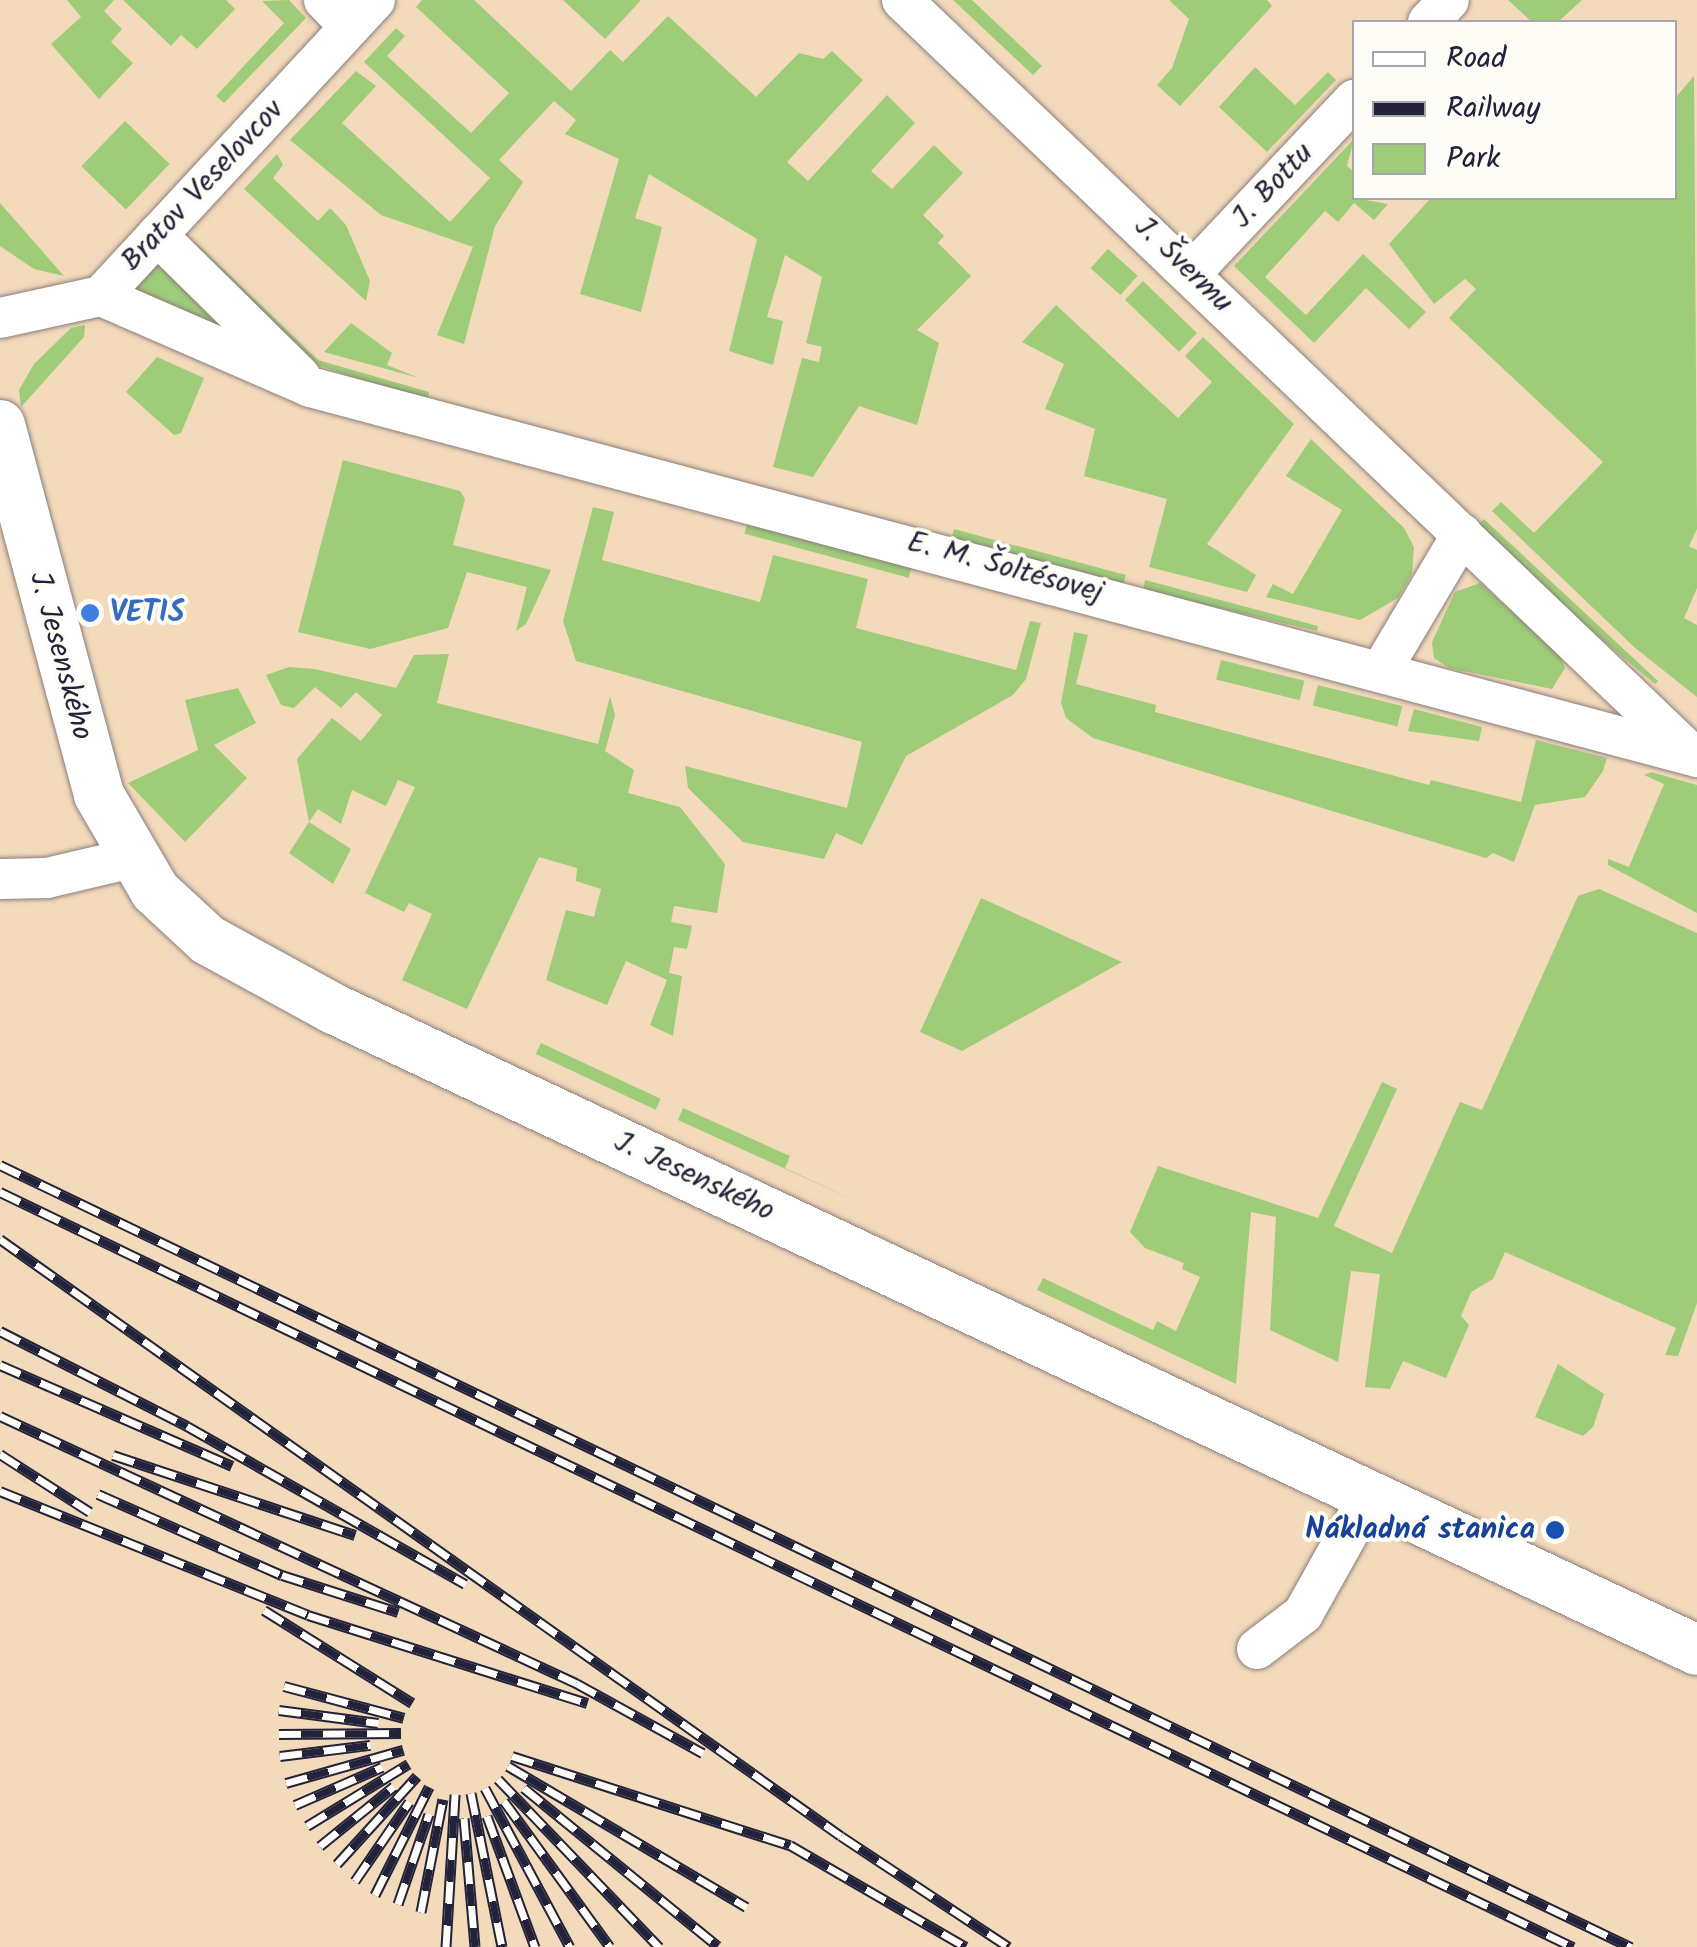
<!DOCTYPE html>
<html>
<head>
<meta charset="utf-8">
<style>
	body { margin:0 }
	#map { position:relative; width:1697px; height:1947px; overflow:hidden; background:#f3dabb; font-family:Kalam,sans-serif }
	div>[style] { position:absolute }
	[style*='--x'] { left:calc(var(--x)*1px); top:calc(var(--y)*1px); width:calc(var(--w)*1px); rotate:calc(var(--a)*1deg) }
	.green>* { inset:0; background:#9fcc79; transform-origin:0 0 }
	.roads { filter:drop-shadow(0 0 2px #8a7e7b) drop-shadow(0 0 2px #8a7e7b) }
	.minor>* { height:40px; margin:-20px; padding:0 20px; transform-origin:20px; border-radius:20px; background:#fff }
	.tertiary>* { height:50px; margin:-25px; padding:0 25px; transform-origin:25px; border-radius:25px; background:#fff }
	.rail>* { height:11px; margin-top:-5.5px; transform-origin:0; background:repeating-linear-gradient(90deg,#fdfcf7 0 22px,#22223b 0 44px); box-sizing:border-box; border-block:2px solid #22223b }
	.dots>* { width:28px; height:28px; translate:-50% -50%; box-sizing:border-box; border:5px solid #fdfcf7; border-radius:50% }
	span { translate:-50% -50%; white-space:nowrap; text-align:center; line-height:1.15; -webkit-text-stroke:8px #fdfcf7; paint-order:stroke }
	.street-label { font-size:30px; color:#22223b }
	.shop-label { font-size:30px; color:#366cbe; font-weight:700 }
	.left { translate:0 -50%; text-align:left }
	.transit-label { font-size:30px; color:#164399; font-weight:700 }
	.right { translate:-100% -50%; text-align:right }
	.legend { position:absolute; left:1352px; top:20px; width:325px; height:180px; box-sizing:border-box; background:#fdfcf7; border:2px solid #a5a5ac; margin:0; padding:12px 18px; list-style:none; font-size:30px; color:#22223b }
	.legend li { display:flex; align-items:center; gap:20px; height:50px }
	.legend b { width:50px; border:2px solid #a5a5ac }
</style>
</head>
<body>
<div id="map">
	<div class="green">
		<i style="clip-path:polygon(67px 0,114px 0,104px 11px,122px 29px,111px 42px,133px 63px,99px 99px,51px 44px,81px 17px)"></i>
		<i style="clip-path:polygon(123px 0,226px 0,235px 9px,197px 49px,181px 35px,171px 46px)"></i>
		<i style="clip-path:polygon(289px 0,306px 18px,224px 103px,216px 96px,284px 23px,262px 1px)"></i>
		<i style="clip-path:polygon(422px 0,474px 0,571px 91px,610px 50px,623px 62px,668px 16px,756px 97px,799px 53px,823px 59px,832px 51px,863px 80px,787px 162px,808px 181px,887px 95px,915px 123px,871px 171px,892px 189px,934px 145px,963px 173px,923px 215px,944px 236px,938px 243px,971px 276px,917px 330px,939px 343px,917px 425px,859px 406px,813px 477px,773px 467px,802px 358px,819px 362px,822px 347px,806px 343px,822px 277px,785px 255px,767px 317px,783px 321px,773px 365px,729px 351px,757px 239px,649px 174px,635px 218px,662px 227px,641px 312px,580px 294px,619px 159px,565px 134px,576px 120px,554px 101px,499px 160px,523px 182px,495px 226px,464px 344px,437px 335px,473px 247px,381px 215px,290px 140px,356px 71px,376px 86px,342px 123px,450px 222px,490px 178px,364px 62px,396px 28px,405px 36px,387px 56px,471px 133px,509px 93px,416px 7px)"></i>
		<i style="clip-path:polygon(563px 0,641px 0,605px 39px)"></i>
		<i style="clip-path:polygon(953px 0,972px 0,1042px 66px,1033px 75px)"></i>
		<i style="clip-path:polygon(1169px 0,1267px 0,1272px 6px,1180px 106px,1157px 85px,1172px 68px,1189px 19px)"></i>
		<i style="clip-path:polygon(1508px 0,1582px 0,1558px 22px,1532px 22px)"></i>
		<i style="clip-path:polygon(1255px 67px,1295px 105px,1328px 72px,1336px 80px,1267px 152px,1219px 107px)"></i>
		<i style="clip-path:polygon(1694px 76px,1697px 529px,1689px 546px,1697px 550px,1697px 588px,1684px 618px,1697px 625px,1697px 697px,1634px 647px,1492px 511px,1501px 502px,1534px 533px,1603px 462px,1449px 318px,1476px 289px,1465px 279px,1434px 304px,1389px 244px,1431px 198px,1674px 198px,1675px 98px)"></i>
		<i style="left:125px;top:121px;width:62px;height:63px;rotate:44deg"></i>
		<i style="clip-path:polygon(1354px 139px,1347px 166px,1354px 172px,1354px 198px,1388px 204px,1374px 220px,1354px 203px,1338px 222px,1325px 211px,1265px 277px,1306px 315px,1363px 254px,1426px 312px,1409px 329px,1366px 288px,1314px 343px,1234px 266px)"></i>
		<i style="clip-path:polygon(277px 154px,283px 165px,273px 178px,318px 221px,330px 208px,346px 225px,370px 281px,366px 301px,244px 189px)"></i>
		<i style="clip-path:polygon(0 203px,64px 276px,34px 269px,0 246px)"></i>
		<i style="clip-path:polygon(195px 242px,318px 360px,429px 392px,427px 403px,312px 363px,191px 246px)"></i>
		<i style="left:1108px;top:249px;width:40px;height:26px;rotate:42deg"></i>
		<i style="clip-path:polygon(153px 264px,164px 265px,229px 330px,134px 295px,131px 286px)"></i>
		<i style="left:1143px;top:281px;width:75px;height:26px;rotate:44deg"></i>
		<i style="clip-path:polygon(1056px 305px,1178px 418px,1212px 382px,1185px 356px,1203px 337px,1294px 424px,1207px 544px,1256px 575px,1247px 592px,1149px 567px,1167px 499px,1084px 476px,1095px 429px,1045px 409px,1064px 364px,1022px 342px)"></i>
		<i style="clip-path:polygon(351px 323px,392px 353px,387px 365px,419px 378px,324px 352px)"></i>
		<i style="clip-path:polygon(85px 325px,84px 337px,21px 407px,19px 390px,34px 364px,71px 328px)"></i>
		<i style="clip-path:polygon(157px 357px,204px 378px,181px 433px,174px 435px,126px 392px)"></i>
		<i style="clip-path:polygon(1311px 439px,1404px 528px,1414px 547px,1412px 574px,1398px 598px,1360px 620px,1266px 597px,1273px 584px,1293px 594px,1342px 510px,1286px 476px)"></i>
		<i style="clip-path:polygon(343px 460px,460px 491px,465px 499px,453px 545px,551px 570px,526px 624px,516px 631px,527px 587px,467px 572px,448px 628px,370px 649px,298px 632px)"></i>
		<i style="clip-path:polygon(593px 507px,614px 512px,602px 560px,760px 602px,773px 555px,868px 579px,856px 628px,1016px 670px,1030px 621px,1041px 623px,1026px 679px,1013px 695px,906px 756px,862px 845px,836px 833px,824px 859px,743px 842px,688px 788px,685px 766px,847px 808px,862px 742px,576px 661px,563px 621px)"></i>
		<i style="clip-path:polygon(1484px 519px,1658px 681px,1655px 684px,1574px 616px,1479px 524px)"></i>
		<i style="left:747px;top:524px;width:170px;height:10px;rotate:15deg"></i>
		<i style="left:954px;top:529px;width:178px;height:10px;rotate:15deg"></i>
		<i style="clip-path:polygon(1145px 580px,1318px 626px,1317px 631px,1143px 590px)"></i>
		<i style="clip-path:polygon(1480px 583px,1560px 654px,1565px 668px,1552px 689px,1449px 668px,1434px 658px,1432px 642px,1455px 592px)"></i>
		<i style="clip-path:polygon(1074px 632px,1088px 635px,1076px 684px,1156px 705px,1155px 712px,1429px 785px,1431px 780px,1521px 802px,1536px 740px,1607px 758px,1603px 771px,1585px 797px,1535px 805px,1514px 862px,1493px 853px,1486px 858px,1093px 738px,1066px 718px,1061px 703px)"></i>
		<i style="clip-path:polygon(449px 654px,437px 703px,598px 744px,610px 696px,615px 715px,605px 751px,634px 770px,628px 793px,680px 807px,725px 864px,717px 913px,674px 906px,671px 922px,692px 926px,687px 949px,674px 947px,669px 973px,682px 976px,673px 1036px,650px 1025px,667px 980px,626px 961px,607px 1005px,546px 980px,566px 910px,594px 917px,601px 889px,576px 881px,577px 868px,539px 857px,467px 1009px,402px 980px,432px 914px,409px 903px,404px 912px,365px 893px,415px 787px,398px 780px,386px 806px,352px 790px,341px 824px,318px 809px,309px 822px,351px 849px,333px 884px,289px 853px,309px 822px,297px 759px,332px 718px,361px 741px,382px 715px,356px 692px,341px 708px,315px 687px,294px 708px,281px 705px,266px 675px,289px 667px,315px 669px,396px 688px,414px 655px)"></i>
		<i style="left:1221px;top:660px;width:86px;height:20px;rotate:14deg"></i>
		<i style="left:1318px;top:685px;width:87px;height:21px;rotate:14deg"></i>
		<i style="clip-path:polygon(238px 688px,256px 723px,214px 745px,247px 778px,185px 842px,128px 783px,198px 750px,185px 700px)"></i>
		<i style="clip-path:polygon(1414px 709px,1482px 727px,1479px 741px,1408px 731px)"></i>
		<i style="clip-path:polygon(1651px 772px,1697px 785px,1697px 913px,1608px 865px,1608px 859px,1629px 867px,1664px 784px,1644px 775px)"></i>
		<i style="clip-path:polygon(1599px 889px,1697px 933px,1697px 1303px,1678px 1356px,1665px 1355px,1676px 1328px,1505px 1252px,1493px 1279px,1471px 1292px,1461px 1316px,1469px 1325px,1446px 1378px,1403px 1361px,1390px 1389px,1365px 1387px,1380px 1274px,1351px 1271px,1338px 1362px,1270px 1330px,1276px 1217px,1251px 1212px,1236px 1384px,1037px 1290px,1043px 1278px,1153px 1330px,1157px 1321px,1176px 1331px,1200px 1277px,1182px 1269px,1184px 1263px,1145px 1248px,1130px 1232px,1158px 1166px,1318px 1218px,1382px 1082px,1397px 1089px,1334px 1226px,1392px 1253px,1460px 1102px,1482px 1110px,1578px 896px)"></i>
		<i style="clip-path:polygon(981px 898px,1122px 962px,962px 1051px,920px 1032px)"></i>
		<i style="left:541px;top:1043px;width:132px;height:12px;rotate:25deg"></i>
		<i style="clip-path:polygon(683px 1108px,790px 1156px,785px 1168px,869px 1207px,678px 1120px)"></i>
		<i style="clip-path:polygon(1558px 1364px,1604px 1394px,1593px 1427px,1583px 1436px,1535px 1417px)"></i>
	</div>
	<div class="roads">
		<div class="minor">
			<i style="--x:324;--y:0;--w:37;--a:46"></i>
			<i style="--x:902;--y:0;--w:1089;--a:43.7"></i>
			<i style="--x:1428;--y:22;--w:30;--a:-46"></i>
			<i style="--x:157;--y:235;--w:201;--a:44.6"></i>
			<i style="--x:1191;--y:273;--w:238;--a:-46.7"></i>
			<i style="--x:101;--y:296;--w:228;--a:23.5"></i>
			<i style="--x:310;--y:387;--w:1436;--a:14.94"></i>
			<i style="--x:0;--y:318;--w:103;--a:-12.3"></i>
			<i style="--x:101;--y:296;--w:403;--a:-47.2"></i>
			<i style="--x:1382;--y:669;--w:157;--a:-59.3"></i>
			<i style="--x:0;--y:879;--w:47;--a:-1.2"></i>
			<i style="--x:47;--y:878;--w:87;--a:-13.2"></i>
			<i style="--x:1257;--y:1649;--w:58;--a:-37.3"></i>
			<i style="--x:1303;--y:1614;--w:135;--a:-60.8"></i>
		</div>
		<div class="tertiary">
			<i style="--x:0;--y:425;--w:383;--a:75"></i>
			<i style="--x:99;--y:795;--w:111;--a:59.7"></i>
			<i style="--x:155;--y:891;--w:72;--a:42.8"></i>
			<i style="--x:208;--y:940;--w:141;--a:28.7"></i>
			<i style="--x:332;--y:1008;--w:1508;--a:25.19"></i>
		</div>
	</div>
	<div class="rail">
		<i style="--x:0;--y:1165;--w:1809;--a:25.62"></i>
		<i style="--x:0;--y:1192;--w:1745;--a:25.64"></i>
		<i style="--x:0;--y:1239;--w:1031;--a:35.37"></i>
		<i style="--x:841;--y:1836;--w:201;--a:33.5"></i>
		<i style="--x:0;--y:1331;--w:210;--a:26.9"></i>
		<i style="--x:187;--y:1426;--w:320;--a:29.6"></i>
		<i style="--x:0;--y:1365;--w:253;--a:23.5"></i>
		<i style="--x:0;--y:1416;--w:635;--a:24.87"></i>
		<i style="--x:576;--y:1683;--w:145;--a:28.9"></i>
		<i style="--x:0;--y:1454;--w:107;--a:32.8"></i>
		<i style="--x:113;--y:1455;--w:255;--a:18.3"></i>
		<i style="--x:0;--y:1491;--w:332;--a:21.9"></i>
		<i style="--x:308;--y:1615;--w:293;--a:17.5"></i>
		<i style="--x:98;--y:1494;--w:201;--a:23.8"></i>
		<i style="--x:282;--y:1575;--w:122;--a:17.7"></i>
		<i style="--x:264;--y:1610;--w:175;--a:32.1"></i>
		<i style="--x:284;--y:1686;--w:124;--a:14.9"></i>
		<i style="--x:279;--y:1710;--w:100;--a:7.5"></i>
		<i style="--x:279;--y:1734;--w:122;--a:-0.5"></i>
		<i style="--x:280;--y:1756;--w:91;--a:-7"></i>
		<i style="--x:512;--y:1756;--w:292;--a:17.8"></i>
		<i style="--x:790;--y:1845;--w:203;--a:30.1"></i>
		<i style="--x:508;--y:1766;--w:277;--a:30.6"></i>
		<i style="--x:498;--y:1779;--w:233;--a:46.2"></i>
		<i style="--x:286;--y:1783;--w:122;--a:-15.8"></i>
		<i style="--x:485;--y:1788;--w:180;--a:61.9"></i>
		<i style="--x:524;--y:1788;--w:250;--a:39.2"></i>
		<i style="--x:471;--y:1793;--w:157;--a:78.6"></i>
		<i style="--x:504;--y:1801;--w:180;--a:54"></i>
		<i style="--x:295;--y:1805;--w:95;--a:-23.6"></i>
		<i style="--x:487;--y:1816;--w:140;--a:69.9"></i>
		<i style="--x:464;--y:1818;--w:129;--a:85.1"></i>
		<i style="--x:307;--y:1826;--w:119;--a:-31.5"></i>
		<i style="--x:320;--y:1846;--w:95;--a:-39"></i>
		<i style="--x:337;--y:1864;--w:119;--a:-47.7"></i>
		<i style="--x:355;--y:1881;--w:96;--a:-55.6"></i>
		<i style="--x:375;--y:1895;--w:121;--a:-63.4"></i>
		<i style="--x:398;--y:1904;--w:95;--a:-71"></i>
		<i style="--x:421;--y:1912;--w:115;--a:-79"></i>
		<i style="--x:446;--y:1947;--w:153;--a:-86.6"></i>
	</div>
	<div class="dots">
		<i style="left:90px;top:613px;background:#3f7fe0"></i>
		<i style="left:1555px;top:1530px;background:#1a4fb4"></i>
	</div>
	<div class="street-label">
		<span style="left:203px;top:186px;rotate:-47deg">Bratov Veselovcov</span>
		<span style="left:1273px;top:186px;rotate:-47deg">J. Bottu</span>
		<span style="left:1183px;top:265px;rotate:44deg">J. Švermu</span>
		<span style="left:1005px;top:568px;rotate:15deg">E. M. Šoltésovej</span>
		<span style="left:60px;top:656px;rotate:75deg">J. Jesenského</span>
		<span style="left:694px;top:1177px;rotate:25deg">J. Jesenského</span>
	</div>
	<div class="shop-label">
		<span class="left" style="left:110px;top:613px">VETIS</span>
	</div>
	<div class="transit-label">
		<span class="right" style="left:1535px;top:1530px">Nákladná stanica</span>
	</div>
	<ul class="legend">
	<li><b style="height:12px;background:#fff"></b>Road</li>
	<li><b style="height:12px;background:#22223b"></b>Railway</li>
	<li><b style="height:28px;background:#9fcc79"></b>Park</li>
	</ul>
</div>
</body>
</html>
